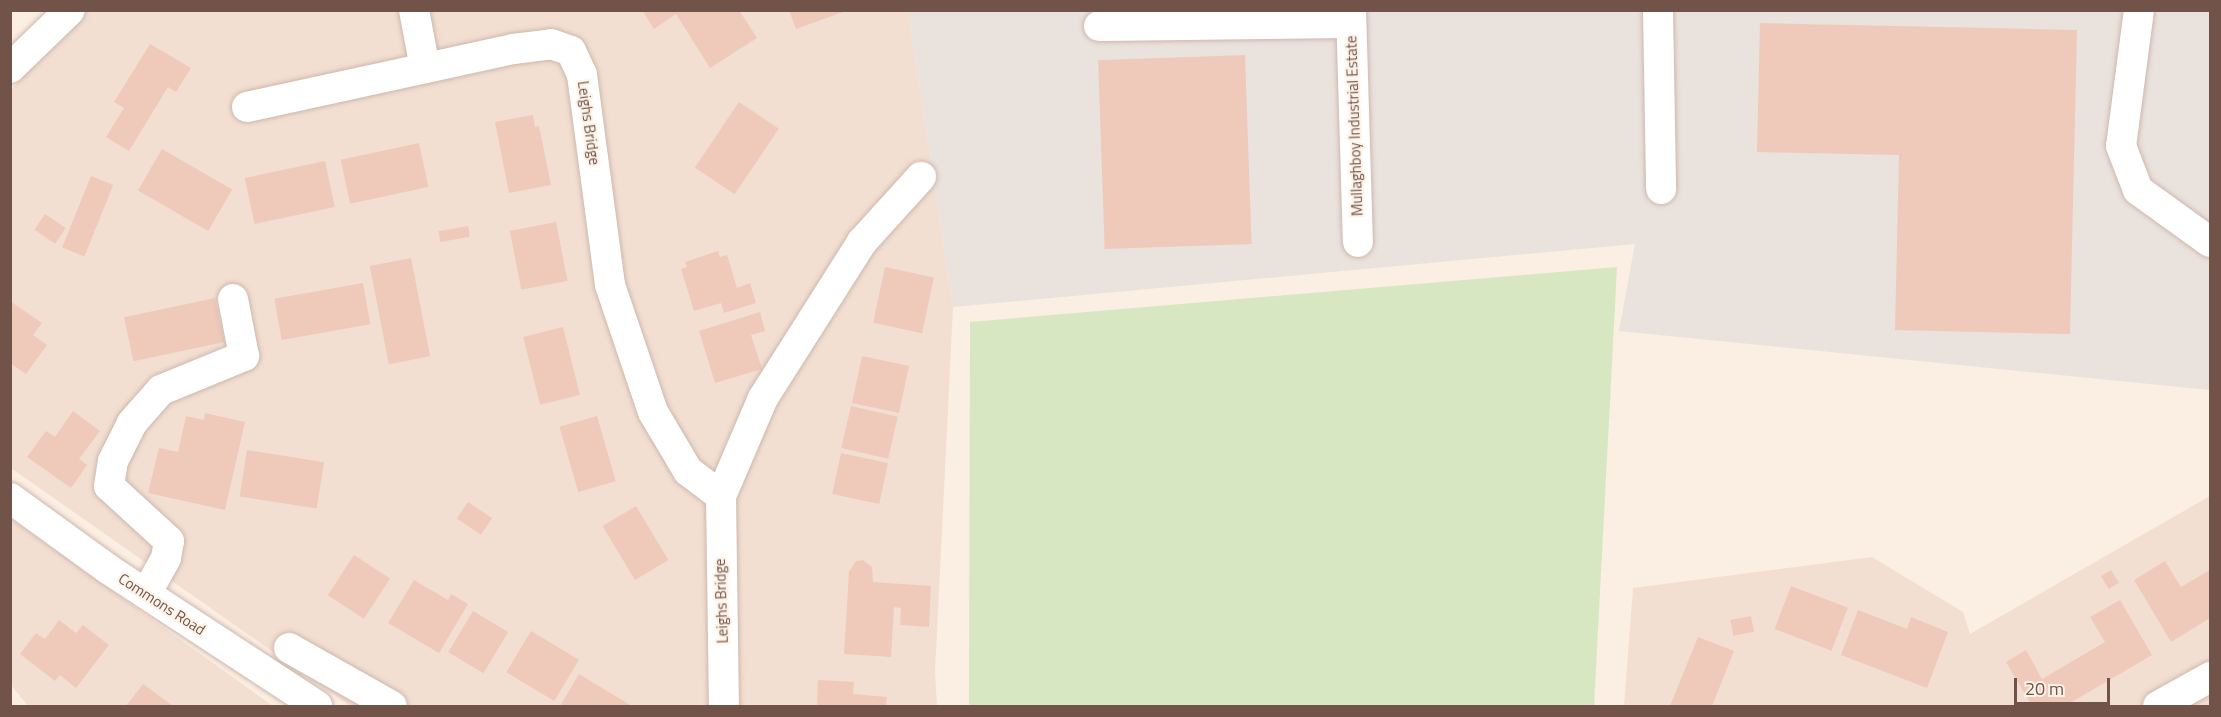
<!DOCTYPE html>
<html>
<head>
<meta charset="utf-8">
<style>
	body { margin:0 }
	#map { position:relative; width:2221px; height:717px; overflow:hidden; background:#fbeee2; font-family:"Titillium Web",sans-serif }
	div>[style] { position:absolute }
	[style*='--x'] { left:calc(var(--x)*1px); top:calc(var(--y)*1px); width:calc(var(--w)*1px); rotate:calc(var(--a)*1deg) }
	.residential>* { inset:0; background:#f2dfd1 }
	.industrial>* { inset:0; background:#eae2dd }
	.green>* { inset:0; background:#d6e7c2 }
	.building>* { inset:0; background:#efcabb; transform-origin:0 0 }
	.roads { filter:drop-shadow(0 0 2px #ceb7ad) drop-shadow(0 0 2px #ceb7ad) }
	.minor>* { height:30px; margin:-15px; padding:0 15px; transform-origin:15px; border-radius:15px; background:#fff }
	span { translate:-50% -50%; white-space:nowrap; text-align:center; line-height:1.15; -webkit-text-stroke:4.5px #fef3e8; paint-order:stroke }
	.street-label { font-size:15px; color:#71534a }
	.frame { position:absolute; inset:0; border:12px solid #71534a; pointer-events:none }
	.scale { position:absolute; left:2014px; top:678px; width:96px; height:27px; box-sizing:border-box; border:3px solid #71534a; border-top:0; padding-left:8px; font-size:18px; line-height:21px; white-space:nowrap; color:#71534a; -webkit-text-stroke:4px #fef3e8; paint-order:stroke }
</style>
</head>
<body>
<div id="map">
	<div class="residential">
		<i style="clip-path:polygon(74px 11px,908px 11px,953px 307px,935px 672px,937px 706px,350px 706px,11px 468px,10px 92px)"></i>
		<i style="clip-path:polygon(2210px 496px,2210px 706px,1624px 706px,1633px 588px,1872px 557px,1963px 612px,1970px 634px)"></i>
		<i style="clip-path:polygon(10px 518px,273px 706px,28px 706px,11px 685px)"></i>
	</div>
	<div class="industrial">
		<i style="clip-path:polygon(908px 11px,2210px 11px,2210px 390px,1619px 331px,1635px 244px,953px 307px)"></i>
	</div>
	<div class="green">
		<i style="clip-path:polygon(1617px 267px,1594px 706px,969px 706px,970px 322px)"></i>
	</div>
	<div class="building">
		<i style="clip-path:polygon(642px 10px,739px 10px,757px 38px,710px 68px,676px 14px,654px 29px)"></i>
		<i style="clip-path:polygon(789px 10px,845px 10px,846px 11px,796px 29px)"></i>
		<i style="clip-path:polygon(1760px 23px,2077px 30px,2070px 334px,1895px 330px,1899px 155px,1757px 152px)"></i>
		<i style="clip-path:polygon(150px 44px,191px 68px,176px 92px,168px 87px,129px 151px,106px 137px,124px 108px,114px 102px)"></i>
		<i style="left:1245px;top:55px;width:189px;height:147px;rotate:88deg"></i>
		<i style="left:739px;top:102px;width:48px;height:79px;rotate:34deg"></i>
		<i style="clip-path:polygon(533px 115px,535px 127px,539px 126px,551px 185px,509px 193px,495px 122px)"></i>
		<i style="left:419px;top:143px;width:45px;height:80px;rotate:78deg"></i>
		<i style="left:162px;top:149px;width:81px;height:48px;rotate:30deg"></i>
		<i style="left:325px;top:161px;width:47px;height:82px;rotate:78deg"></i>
		<i style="left:91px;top:176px;width:24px;height:77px;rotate:22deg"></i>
		<i style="left:45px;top:214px;width:25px;height:19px;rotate:34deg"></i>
		<i style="left:556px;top:222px;width:60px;height:47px;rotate:79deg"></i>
		<i style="left:468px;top:226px;width:11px;height:30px;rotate:80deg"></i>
		<i style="clip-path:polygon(718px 251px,720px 257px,727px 255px,737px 288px,750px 283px,756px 303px,724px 313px,721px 303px,694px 311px,681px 269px,687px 267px,685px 262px)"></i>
		<i style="left:411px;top:258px;width:100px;height:42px;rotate:79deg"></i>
		<i style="left:885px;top:267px;width:50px;height:57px;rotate:12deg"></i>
		<i style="left:363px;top:283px;width:42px;height:90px;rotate:80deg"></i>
		<i style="left:215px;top:298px;width:45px;height:93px;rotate:78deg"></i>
		<i style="clip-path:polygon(10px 301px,42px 323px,33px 335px,47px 345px,26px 374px,10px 363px)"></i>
		<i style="clip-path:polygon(760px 312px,765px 331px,751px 335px,762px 369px,715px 383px,699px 331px)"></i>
		<i style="left:563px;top:327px;width:70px;height:41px;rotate:76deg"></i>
		<i style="left:862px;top:356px;width:48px;height:48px;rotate:12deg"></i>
		<i style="left:851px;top:406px;width:48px;height:43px;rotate:13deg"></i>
		<i style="clip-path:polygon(73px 411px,100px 431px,79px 459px,87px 465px,71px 488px,27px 457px,46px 431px,55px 437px)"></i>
		<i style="clip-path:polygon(205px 413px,245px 422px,225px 510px,148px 493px,159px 448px,178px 452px,186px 416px,204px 420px)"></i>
		<i style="left:597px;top:416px;width:68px;height:39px;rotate:74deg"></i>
		<i style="left:247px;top:450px;width:78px;height:47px;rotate:9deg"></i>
		<i style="left:841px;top:453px;width:48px;height:42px;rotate:12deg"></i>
		<i style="left:468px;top:502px;width:29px;height:20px;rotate:34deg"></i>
		<i style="left:636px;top:506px;width:63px;height:39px;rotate:59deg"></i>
		<i style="left:354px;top:555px;width:43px;height:48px;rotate:33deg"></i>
		<i style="clip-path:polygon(863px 560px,872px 567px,873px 582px,931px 586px,929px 627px,900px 625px,901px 608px,894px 607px,891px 657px,844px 654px,849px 572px,856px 561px)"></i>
		<i style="clip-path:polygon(2165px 561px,2181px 587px,2210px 570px,2210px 618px,2171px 642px,2134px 580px)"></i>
		<i style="left:2111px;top:570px;width:15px;height:12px;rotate:58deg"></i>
		<i style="clip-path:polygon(414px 580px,448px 600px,451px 594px,468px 604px,439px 653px,388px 623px)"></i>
		<i style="left:1791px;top:586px;width:61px;height:46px;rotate:21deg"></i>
		<i style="clip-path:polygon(2120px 600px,2152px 655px,2065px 706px,2032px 706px,2006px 662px,2026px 650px,2042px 679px,2105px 642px,2090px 617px)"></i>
		<i style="clip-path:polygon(1858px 610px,1907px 629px,1911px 617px,1948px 632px,1927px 688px,1841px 655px)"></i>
		<i style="left:473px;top:611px;width:41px;height:48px;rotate:31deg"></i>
		<i style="left:1751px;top:616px;width:16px;height:21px;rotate:79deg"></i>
		<i style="clip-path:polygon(59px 620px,76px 633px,83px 625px,109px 645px,76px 688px,60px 675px,55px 681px,20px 654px,36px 633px,45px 639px)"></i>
		<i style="left:531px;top:631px;width:56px;height:48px;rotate:31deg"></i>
		<i style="clip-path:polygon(1698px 637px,1734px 651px,1712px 706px,1670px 706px)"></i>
		<i style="clip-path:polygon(579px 674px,632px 706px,560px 706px)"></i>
		<i style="clip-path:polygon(818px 680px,854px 682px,853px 694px,887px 697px,886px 706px,817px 706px)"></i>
		<i style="clip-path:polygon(143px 684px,173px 706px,126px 706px)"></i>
	</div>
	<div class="roads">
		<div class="minor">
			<i style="--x:414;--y:10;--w:59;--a:79.3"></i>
			<i style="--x:1351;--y:10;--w:232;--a:88.3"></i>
			<i style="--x:1658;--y:10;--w:179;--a:89"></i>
			<i style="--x:2139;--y:10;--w:137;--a:97.5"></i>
			<i style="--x:2121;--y:146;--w:47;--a:68.9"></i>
			<i style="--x:2138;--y:190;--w:89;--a:35.8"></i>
			<i style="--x:1099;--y:26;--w:252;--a:-0.7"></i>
			<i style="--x:10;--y:68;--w:83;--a:-44"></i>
			<i style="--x:247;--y:107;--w:272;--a:-12.3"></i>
			<i style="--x:513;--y:49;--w:38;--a:-7"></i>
			<i style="--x:551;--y:44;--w:21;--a:19"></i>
			<i style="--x:571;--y:51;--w:26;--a:65"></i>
			<i style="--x:582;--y:75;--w:212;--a:82.4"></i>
			<i style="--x:610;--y:285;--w:134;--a:71.3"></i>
			<i style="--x:653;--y:412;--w:69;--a:59.3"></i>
			<i style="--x:688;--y:471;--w:41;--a:37.1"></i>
			<i style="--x:721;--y:496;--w:210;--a:89.2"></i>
			<i style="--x:721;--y:496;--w:107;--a:-66.8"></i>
			<i style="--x:763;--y:398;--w:185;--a:-57.6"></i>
			<i style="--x:862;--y:242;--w:88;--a:-47.8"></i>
			<i style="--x:10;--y:498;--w:121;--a:35.9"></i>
			<i style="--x:108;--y:569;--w:250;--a:33.2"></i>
			<i style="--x:146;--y:594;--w:41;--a:-60.9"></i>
			<i style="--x:166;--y:558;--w:17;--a:-80"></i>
			<i style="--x:169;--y:541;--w:81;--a:-137.5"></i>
			<i style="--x:109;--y:486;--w:25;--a:-81"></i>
			<i style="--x:113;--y:461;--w:42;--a:-63.4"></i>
			<i style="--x:132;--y:423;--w:44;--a:-48.7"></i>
			<i style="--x:161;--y:390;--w:90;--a:-22.3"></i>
			<i style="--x:244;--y:356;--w:58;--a:-100.9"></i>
			<i style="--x:289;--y:648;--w:118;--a:29.4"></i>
			<i style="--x:2158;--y:706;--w:60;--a:-29.1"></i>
		</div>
	</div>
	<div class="street-label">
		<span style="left:589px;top:123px;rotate:82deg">Leighs Bridge</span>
		<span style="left:1354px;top:126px;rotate:-92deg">Mullaghboy Industrial Estate</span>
		<span style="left:721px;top:601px;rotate:-92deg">Leighs Bridge</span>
		<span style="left:162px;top:604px;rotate:33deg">Commons Road</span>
	</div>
	<div class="frame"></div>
	<div class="scale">20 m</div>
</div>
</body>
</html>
